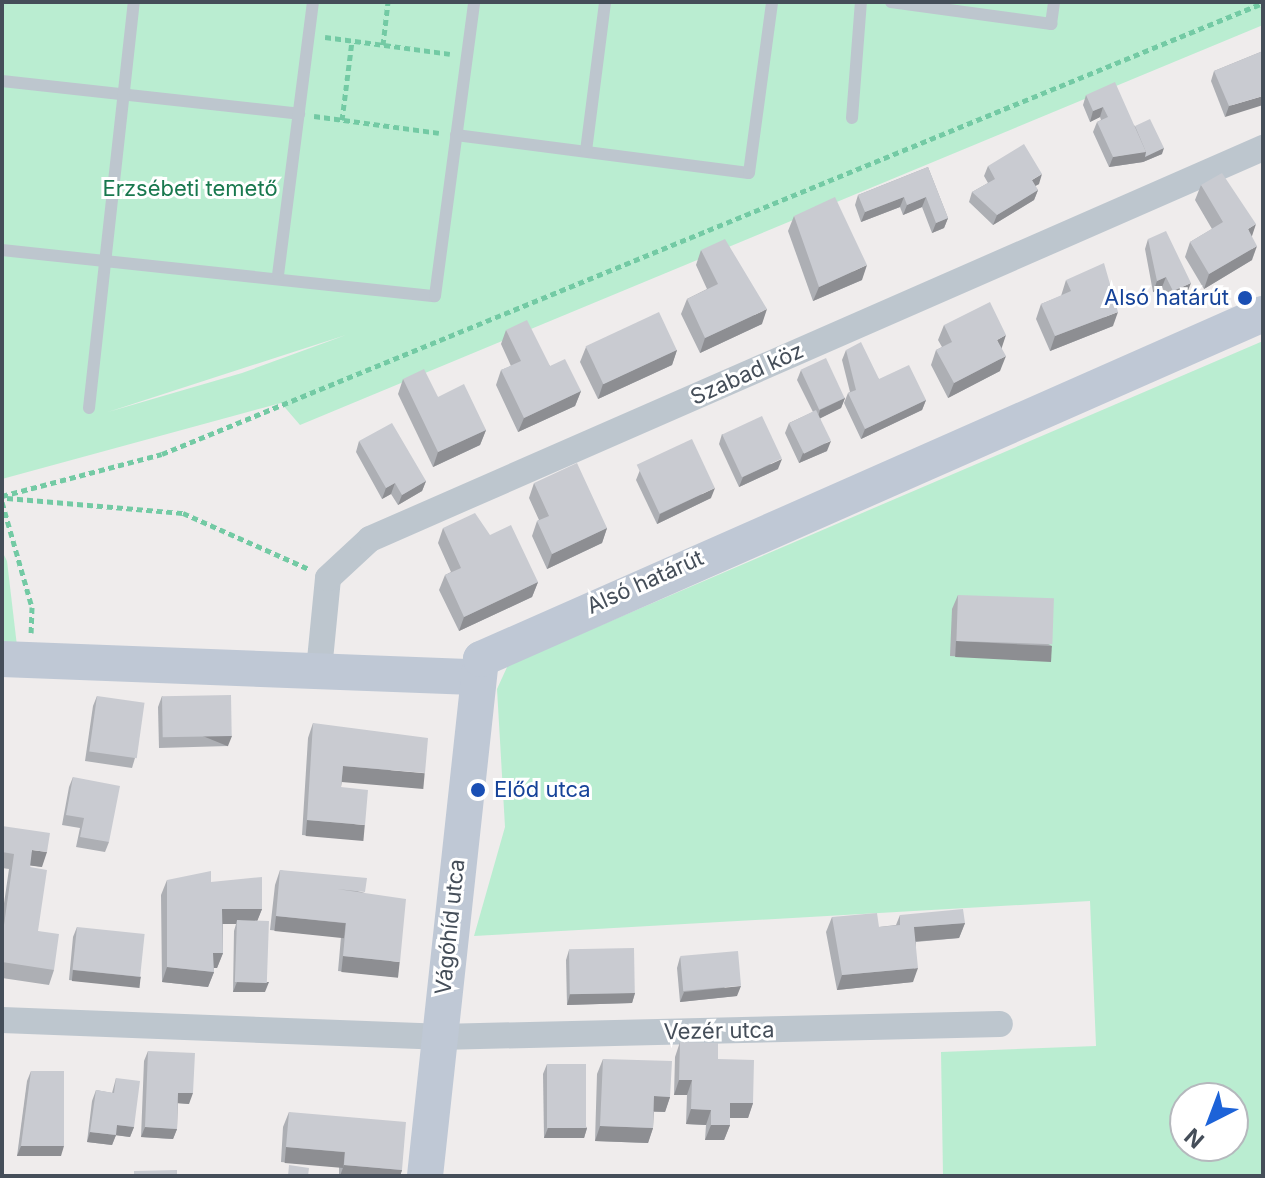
<!DOCTYPE html>
<html>
<head>
<meta charset="utf-8">
<style>
	body { margin:0 }
	#map { position:relative; width:1265px; height:1178px; overflow:hidden; background:#efecec; font-family:Inter,sans-serif }
	div>[style] { position:absolute }
	[style*='--x'] { left:calc(var(--x)*1px); top:calc(var(--y)*1px); width:calc(var(--w)*1px); rotate:calc(var(--a)*1deg) }
	.green>* { inset:0; background:#baedd1 }
	.path>* { height:5px; margin-top:-2.5px; transform-origin:0; background:repeating-linear-gradient(90deg,#73caa4 0 6px,transparent 0 10px) }
	.lane>* { height:12px; margin:-6px; padding:0 6px; transform-origin:6px; border-radius:6px; background:#bdc6ce }
	.street>* { height:26px; margin:-13px; padding:0 13px; transform-origin:13px; border-radius:13px; background:#bdc6ce }
	.secondary>* { height:36px; margin:-18px; padding:0 18px; transform-origin:18px; border-radius:18px; background:#bfc8d5 }
	.wall>* { inset:0; background:#adafb4 }
	.shaded-wall>* { inset:0; background:#8d8e92; transform-origin:0 0 }
	.building>* { inset:0; background:#c9cbd1; transform-origin:0 0 }
	.dots>* { width:22px; height:22px; translate:-50% -50%; box-sizing:border-box; border:4px solid #fff; border-radius:50% }
	span { translate:-50% -50%; white-space:nowrap; text-align:center; line-height:1.15; -webkit-text-stroke:6px #fff; paint-order:stroke }
	.park-label { font-size:22px; color:#18784e }
	.transit-label { font-size:22px; color:#164399 }
	.right { translate:-100% -50%; text-align:right }
	.left { translate:0 -50%; text-align:left }
	.street-label { font-size:22px; color:#454e59 }
	.frame { position:absolute; inset:0; border:4px solid #454e59; pointer-events:none }
	.north { position:absolute; left:1169px; top:1082px; width:80px; height:80px; box-sizing:border-box; background:#fff; border:2px solid #b5b8bd; border-radius:50%; rotate:222deg; font-size:22px; font-weight:700; line-height:32px; text-align:center; color:#454e59 }
	.north::after { content:''; display:block; margin:auto; width:28px; height:36px; background:#1d63d8; clip-path:polygon(50% 0,100% 100%,50% 72%,0 100%) }
</style>
</head>
<body>
<div id="map">
	<div class="green">
		<i style="clip-path:polygon(evenodd,2px 2px,1263px 2px,1263px 25px,300px 425px,281px 403px,2px 479px,2px 2px,346px 335px,242px 373px,108px 412px,346px 335px)"></i>
		<i style="clip-path:polygon(evenodd,1263px 341px,1263px 1176px,943px 1176px,941px 1052px,1096px 1046px,1090px 901px,474px 936px,505px 827px,497px 689px,508px 665px,1263px 341px,1185px 1098px,1233px 1098px,1233px 1146px,1185px 1146px,1185px 1098px)"></i>
		<i style="clip-path:polygon(2px 551px,7px 561px,17px 646px,2px 645px)"></i>
	</div>
	<div class="path">
		<i style="--x:325;--y:37;--w:126;--a:7.7"></i>
		<i style="--x:383;--y:45;--w:43;--a:-83.4"></i>
		<i style="--x:314;--y:116;--w:126;--a:7.7"></i>
		<i style="--x:342;--y:120;--w:80;--a:-82.8"></i>
		<i style="--x:2;--y:496;--w:165;--a:-14.7"></i>
		<i style="--x:162;--y:454;--w:1190;--a:-22.28"></i>
		<i style="--x:7;--y:498;--w:177;--a:4.9"></i>
		<i style="--x:183;--y:513;--w:138;--a:24"></i>
		<i style="--x:2;--y:502;--w:109;--a:74.1"></i>
		<i style="--x:32;--y:607;--w:26;--a:92"></i>
	</div>
	<div class="lane">
		<i style="--x:891;--y:2;--w:162;--a:7.8"></i>
		<i style="--x:1051;--y:24;--w:22;--a:-82"></i>
		<i style="--x:2;--y:81;--w:299;--a:6.3"></i>
		<i style="--x:852;--y:118;--w:116;--a:-85.6"></i>
		<i style="--x:456;--y:135;--w:295;--a:7.4"></i>
		<i style="--x:749;--y:173;--w:173;--a:-82.3"></i>
		<i style="--x:586;--y:151;--w:150;--a:-82.7"></i>
		<i style="--x:2;--y:250;--w:435;--a:6.1"></i>
		<i style="--x:435;--y:296;--w:297;--a:-82.4"></i>
		<i style="--x:278;--y:275;--w:275;--a:-82.7"></i>
		<i style="--x:89;--y:408;--w:408;--a:-83.7"></i>
	</div>
	<div class="street">
		<i style="--x:319;--y:670;--w:92;--a:-84.4"></i>
		<i style="--x:328;--y:578;--w:57;--a:-42.9"></i>
		<i style="--x:370;--y:539;--w:975;--a:-23.65"></i>
		<i style="--x:2;--y:1020;--w:437;--a:2.2"></i>
		<i style="--x:439;--y:1037;--w:561;--a:-1.33"></i>
	</div>
	<div class="secondary">
		<i style="--x:2;--y:659;--w:472;--a:2.2"></i>
		<i style="--x:425;--y:1176;--w:520;--a:-83.82"></i>
		<i style="--x:481;--y:659;--w:855;--a:-23.81"></i>
	</div>
	<div class="wall">
		<i style="clip-path:polygon(1263px 51px,1225px 117px,1211px 81px,1214px 71px)"></i>
		<i style="clip-path:polygon(1086px 95px,1135px 126px,1162px 154px,1143px 162px,1109px 167px,1093px 132px,1097px 122px,1101px 120px,1100px 117px,1090px 122px,1083px 105px)"></i>
		<i style="clip-path:polygon(988px 166px,1039px 184px,1035px 186px,1038px 190px,1034px 200px,993px 225px,969px 202px,972px 192px,988px 183px,984px 176px)"></i>
		<i style="clip-path:polygon(928px 167px,948px 218px,944px 228px,932px 233px,922px 207px,903px 215px,900px 207px,861px 222px,855px 205px,858px 195px)"></i>
		<i style="clip-path:polygon(1201px 185px,1252px 237px,1252px 260px,1204px 289px,1185px 257px,1190px 242px,1212px 229px,1195px 200px)"></i>
		<i style="clip-path:polygon(794px 216px,862px 280px,813px 301px,788px 231px)"></i>
		<i style="clip-path:polygon(1148px 239px,1187px 293px,1169px 302px,1162px 287px,1153px 292px,1145px 249px)"></i>
		<i style="clip-path:polygon(701px 250px,762px 324px,700px 353px,681px 314px,687px 299px,707px 289px,696px 265px)"></i>
		<i style="clip-path:polygon(1066px 280px,1113px 326px,1050px 351px,1036px 319px,1041px 304px,1061px 296px)"></i>
		<i style="clip-path:polygon(944px 325px,1002px 349px,1000px 371px,948px 398px,931px 365px,936px 350px,942px 347px,938px 340px)"></i>
		<i style="clip-path:polygon(506px 330px,581px 391px,575px 406px,518px 432px,496px 385px,501px 370px,511px 366px,501px 344px)"></i>
		<i style="clip-path:polygon(586px 347px,677px 350px,672px 365px,598px 399px,580px 362px)"></i>
		<i style="clip-path:polygon(846px 350px,879px 379px,926px 400px,922px 410px,861px 439px,844px 403px,848px 393px,850px 392px,842px 360px)"></i>
		<i style="clip-path:polygon(801px 370px,845px 398px,841px 408px,820px 418px,827px 451px,799px 463px,785px 433px,789px 423px,813px 412px,797px 380px)"></i>
		<i style="clip-path:polygon(403px 379px,438px 397px,486px 430px,480px 445px,433px 467px,398px 394px)"></i>
		<i style="clip-path:polygon(722px 434px,778px 469px,739px 487px,719px 444px)"></i>
		<i style="clip-path:polygon(359px 441px,426px 481px,422px 491px,398px 505px,391px 494px,382px 499px,356px 452px)"></i>
		<i style="clip-path:polygon(640px 470px,711px 498px,657px 524px,636px 480px)"></i>
		<i style="clip-path:polygon(534px 483px,607px 528px,602px 543px,547px 569px,532px 536px,537px 521px,539px 520px,529px 498px)"></i>
		<i style="clip-path:polygon(443px 528px,538px 582px,532px 597px,459px 631px,439px 590px,445px 575px,451px 572px,438px 543px)"></i>
		<i style="clip-path:polygon(958px 595px,1052px 646px,1046px 661px,950px 656px,952px 609px)"></i>
		<i style="clip-path:polygon(97px 696px,135px 758px,132px 768px,85px 761px,93px 706px)"></i>
		<i style="clip-path:polygon(162px 696px,228px 746px,159px 748px,158px 707px)"></i>
		<i style="clip-path:polygon(313px 723px,419px 788px,342px 781px,341px 787px,360px 840px,302px 835px,308px 738px)"></i>
		<i style="clip-path:polygon(73px 777px,109px 842px,105px 852px,76px 847px,80px 828px,62px 825px,69px 787px)"></i>
		<i style="clip-path:polygon(2px 826px,42px 867px,30px 865px,38px 931px,54px 970px,49px 985px,2px 978px,2px 917px,9px 869px,2px 868px)"></i>
		<i style="clip-path:polygon(280px 870px,365px 893px,395px 977px,338px 971px,341px 937px,270px 930px,275px 885px)"></i>
		<i style="clip-path:polygon(167px 880px,211px 882px,262px 909px,257px 921px,265px 992px,233px 992px,234px 931px,236px 924px,223px 924px,223px 953px,217px 968px,214px 968px,214px 972px,208px 987px,162px 982px,161px 895px)"></i>
		<i style="clip-path:polygon(900px 915px,965px 923px,959px 938px,916px 942px,913px 982px,837px 990px,826px 932px,832px 917px,879px 927px,896px 925px)"></i>
		<i style="clip-path:polygon(77px 927px,141px 977px,137px 987px,69px 980px,73px 937px)"></i>
		<i style="clip-path:polygon(569px 950px,635px 993px,632px 1003px,567px 1005px,566px 960px)"></i>
		<i style="clip-path:polygon(680px 957px,737px 996px,680px 1002px,677px 968px)"></i>
		<i style="clip-path:polygon(680px 1042px,718px 1059px,753px 1103px,748px 1118px,730px 1118px,730px 1125px,724px 1140px,705px 1140px,706px 1125px,686px 1124px,687px 1095px,674px 1095px,675px 1057px)"></i>
		<i style="clip-path:polygon(148px 1051px,189px 1104px,178px 1103px,177px 1129px,173px 1139px,141px 1137px,144px 1061px)"></i>
		<i style="clip-path:polygon(603px 1059px,670px 1097px,665px 1112px,654px 1112px,653px 1128px,648px 1143px,595px 1141px,597px 1074px)"></i>
		<i style="clip-path:polygon(547px 1064px,587px 1128px,584px 1138px,544px 1138px,543px 1074px)"></i>
		<i style="clip-path:polygon(31px 1071px,61px 1156px,17px 1156px,27px 1081px)"></i>
		<i style="clip-path:polygon(116px 1078px,134px 1127px,130px 1137px,116px 1135px,112px 1145px,87px 1142px,92px 1101px,96px 1090px,112px 1093px)"></i>
		<i style="clip-path:polygon(289px 1112px,402px 1170px,400px 1176px,339px 1176px,339px 1167px,281px 1162px,283px 1127px)"></i>
	</div>
	<div class="shaded-wall">
		<i style="clip-path:polygon(1263px 96px,1263px 105px,1225px 117px,1229px 106px)"></i>
		<i style="clip-path:polygon(1103px 107px,1100px 117px,1090px 122px,1093px 111px)"></i>
		<i style="clip-path:polygon(1164px 148px,1162px 154px,1143px 162px,1109px 167px,1113px 157px)"></i>
		<i style="clip-path:polygon(1042px 174px,1039px 184px,1028px 190px,1032px 180px)"></i>
		<i style="clip-path:polygon(1038px 190px,1034px 200px,993px 225px,997px 215px)"></i>
		<i style="clip-path:polygon(904px 197px,900px 207px,861px 222px,865px 212px)"></i>
		<i style="clip-path:polygon(926px 197px,922px 207px,903px 215px,907px 205px)"></i>
		<i style="clip-path:polygon(948px 218px,944px 228px,932px 233px,936px 223px)"></i>
		<i style="clip-path:polygon(1256px 224px,1251px 239px,1248px 229px)"></i>
		<i style="clip-path:polygon(1257px 246px,1252px 260px,1204px 289px,1209px 274px)"></i>
		<i style="clip-path:polygon(867px 265px,862px 280px,813px 301px,819px 287px)"></i>
		<i style="clip-path:polygon(1166px 277px,1162px 287px,1153px 292px,1157px 281px)"></i>
		<i style="clip-path:polygon(1191px 283px,1187px 293px,1169px 302px,1173px 291px)"></i>
		<i style="clip-path:polygon(767px 309px,762px 324px,700px 353px,705px 338px)"></i>
		<i style="clip-path:polygon(1118px 312px,1113px 326px,1050px 351px,1055px 336px)"></i>
		<i style="clip-path:polygon(1006px 335px,1001px 350px,997px 340px)"></i>
		<i style="clip-path:polygon(677px 350px,672px 365px,598px 399px,603px 384px)"></i>
		<i style="clip-path:polygon(1006px 356px,1000px 371px,948px 398px,954px 383px)"></i>
		<i style="clip-path:polygon(581px 391px,575px 406px,518px 432px,524px 418px)"></i>
		<i style="clip-path:polygon(845px 398px,841px 408px,817px 420px,820px 410px)"></i>
		<i style="clip-path:polygon(926px 400px,922px 410px,861px 439px,865px 429px)"></i>
		<i style="clip-path:polygon(486px 430px,480px 445px,433px 467px,438px 452px)"></i>
		<i style="clip-path:polygon(831px 441px,827px 451px,799px 463px,803px 453px)"></i>
		<i style="clip-path:polygon(782px 459px,778px 469px,739px 487px,743px 477px)"></i>
		<i style="clip-path:polygon(426px 481px,422px 491px,398px 505px,402px 495px)"></i>
		<i style="clip-path:polygon(395px 483px,391px 494px,382px 499px,386px 488px)"></i>
		<i style="clip-path:polygon(715px 488px,711px 498px,657px 524px,660px 514px)"></i>
		<i style="clip-path:polygon(607px 528px,602px 543px,547px 569px,552px 554px)"></i>
		<i style="clip-path:polygon(538px 582px,532px 597px,459px 631px,464px 617px)"></i>
		<i style="left:956px;top:641px;width:96px;height:16px;rotate:3deg"></i>
		<i style="left:232px;top:736px;width:11px;height:69px;rotate:112deg"></i>
		<i style="left:343px;top:766px;width:82px;height:16px;rotate:5deg"></i>
		<i style="left:307px;top:820px;width:58px;height:16px;rotate:5deg"></i>
		<i style="clip-path:polygon(32px 850px,47px 852px,42px 867px,26px 865px)"></i>
		<i style="clip-path:polygon(222px 909px,262px 909px,256px 924px,237px 920px,236px 924px,217px 924px)"></i>
		<i style="left:276px;top:916px;width:70px;height:15px;rotate:6deg"></i>
		<i style="clip-path:polygon(965px 923px,959px 938px,909px 942px,914px 927px)"></i>
		<i style="clip-path:polygon(213px 953px,223px 953px,217px 968px,208px 968px)"></i>
		<i style="left:343px;top:956px;width:57px;height:16px;rotate:6deg"></i>
		<i style="clip-path:polygon(167px 967px,214px 972px,208px 987px,162px 982px)"></i>
		<i style="clip-path:polygon(918px 968px,913px 982px,837px 990px,842px 975px)"></i>
		<i style="left:73px;top:970px;width:68px;height:11px;rotate:6deg"></i>
		<i style="clip-path:polygon(237px 982px,269px 982px,265px 992px,233px 992px)"></i>
		<i style="clip-path:polygon(741px 986px,737px 996px,680px 1002px,684px 992px)"></i>
		<i style="clip-path:polygon(635px 993px,632px 1003px,567px 1005px,570px 994px)"></i>
		<i style="clip-path:polygon(679px 1080px,692px 1080px,687px 1095px,674px 1095px)"></i>
		<i style="clip-path:polygon(178px 1093px,193px 1093px,189px 1104px,175px 1103px)"></i>
		<i style="clip-path:polygon(654px 1096px,670px 1097px,665px 1112px,649px 1111px)"></i>
		<i style="clip-path:polygon(730px 1103px,753px 1103px,748px 1118px,725px 1118px)"></i>
		<i style="clip-path:polygon(691px 1109px,711px 1110px,706px 1125px,686px 1124px)"></i>
		<i style="clip-path:polygon(117px 1125px,134px 1127px,130px 1137px,114px 1135px)"></i>
		<i style="clip-path:polygon(711px 1125px,730px 1125px,724px 1140px,705px 1140px)"></i>
		<i style="clip-path:polygon(600px 1126px,653px 1128px,648px 1143px,595px 1141px)"></i>
		<i style="clip-path:polygon(145px 1127px,177px 1129px,173px 1139px,141px 1137px)"></i>
		<i style="clip-path:polygon(548px 1128px,587px 1128px,584px 1138px,544px 1138px)"></i>
		<i style="clip-path:polygon(90px 1132px,116px 1135px,112px 1145px,87px 1142px)"></i>
		<i style="clip-path:polygon(21px 1146px,64px 1146px,61px 1156px,17px 1156px)"></i>
		<i style="left:286px;top:1147px;width:59px;height:16px;rotate:5deg"></i>
		<i style="clip-path:polygon(344px 1165px,402px 1170px,400px 1176px,340px 1176px)"></i>
	</div>
	<div class="building">
		<i style="clip-path:polygon(1263px 51px,1263px 96px,1229px 106px,1214px 71px)"></i>
		<i style="clip-path:polygon(1115px 82px,1146px 152px,1113px 157px,1097px 122px,1108px 117px,1103px 107px,1093px 111px,1086px 95px)"></i>
		<i style="clip-path:polygon(1150px 119px,1164px 148px,1145px 157px,1146px 152px,1135px 126px)"></i>
		<i style="clip-path:polygon(1024px 144px,1042px 174px,1032px 180px,1038px 190px,997px 215px,972px 192px,995px 179px,988px 166px)"></i>
		<i style="clip-path:polygon(928px 167px,948px 218px,936px 223px,926px 197px,907px 205px,904px 197px,865px 212px,858px 195px)"></i>
		<i style="clip-path:polygon(1222px 173px,1256px 224px,1248px 229px,1257px 246px,1209px 274px,1190px 242px,1223px 222px,1201px 185px)"></i>
		<i style="clip-path:polygon(835px 197px,867px 265px,819px 287px,794px 216px)"></i>
		<i style="clip-path:polygon(1166px 231px,1191px 283px,1173px 291px,1166px 277px,1157px 281px,1148px 239px)"></i>
		<i style="clip-path:polygon(725px 239px,767px 309px,705px 338px,687px 299px,718px 284px,701px 250px)"></i>
		<i style="clip-path:polygon(1104px 263px,1118px 312px,1055px 336px,1041px 304px,1071px 291px,1066px 280px)"></i>
		<i style="clip-path:polygon(990px 302px,1006px 335px,997px 340px,1006px 356px,954px 383px,936px 350px,952px 342px,944px 325px)"></i>
		<i style="left:659px;top:312px;width:42px;height:81px;rotate:65deg"></i>
		<i style="clip-path:polygon(527px 320px,550px 366px,565px 359px,581px 391px,524px 418px,501px 370px,521px 361px,506px 330px)"></i>
		<i style="clip-path:polygon(861px 342px,879px 379px,909px 365px,926px 400px,865px 429px,848px 393px,856px 390px,846px 350px)"></i>
		<i style="left:826px;top:358px;width:44px;height:28px;rotate:65deg"></i>
		<i style="clip-path:polygon(424px 369px,438px 397px,464px 384px,486px 430px,438px 452px,403px 379px)"></i>
		<i style="left:816px;top:410px;width:34px;height:30px;rotate:64deg"></i>
		<i style="left:762px;top:416px;width:47px;height:44px;rotate:65deg"></i>
		<i style="clip-path:polygon(392px 423px,426px 481px,402px 495px,395px 483px,386px 488px,359px 441px)"></i>
		<i style="left:692px;top:439px;width:54px;height:61px;rotate:65deg"></i>
		<i style="clip-path:polygon(577px 463px,607px 528px,552px 554px,537px 521px,549px 516px,534px 483px)"></i>
		<i style="clip-path:polygon(475px 513px,490px 535px,511px 525px,538px 582px,464px 617px,445px 575px,461px 568px,443px 528px)"></i>
		<i style="left:958px;top:595px;width:96px;height:46px;rotate:2deg"></i>
		<i style="left:231px;top:695px;width:41px;height:69px;rotate:89deg"></i>
		<i style="left:97px;top:696px;width:48px;height:56px;rotate:8deg"></i>
		<i style="clip-path:polygon(313px 723px,428px 738px,425px 773px,343px 766px,341px 787px,368px 790px,365px 825px,307px 820px)"></i>
		<i style="clip-path:polygon(73px 777px,120px 786px,109px 842px,80px 837px,84px 818px,66px 815px)"></i>
		<i style="clip-path:polygon(2px 826px,50px 833px,47px 852px,32px 850px,30px 867px,47px 870px,38px 931px,59px 934px,54px 970px,2px 962px,2px 931px,3px 932px,14px 854px,2px 852px)"></i>
		<i style="clip-path:polygon(280px 870px,367px 878px,365px 892px,337px 889px,406px 899px,400px 962px,343px 956px,346px 923px,276px 916px)"></i>
		<i style="clip-path:polygon(211px 871px,211px 882px,262px 877px,262px 909px,222px 909px,223px 953px,213px 953px,214px 972px,167px 967px,167px 880px)"></i>
		<i style="clip-path:polygon(963px 909px,965px 923px,914px 927px,918px 968px,842px 975px,832px 917px,877px 913px,879px 927px,900px 925px,900px 915px)"></i>
		<i style="left:237px;top:920px;width:32px;height:62px;rotate:2deg"></i>
		<i style="left:77px;top:927px;width:68px;height:43px;rotate:6deg"></i>
		<i style="left:634px;top:948px;width:45px;height:65px;rotate:89deg"></i>
		<i style="left:738px;top:951px;width:35px;height:58px;rotate:85deg"></i>
		<i style="clip-path:polygon(680px 1042px,718px 1043px,718px 1059px,754px 1060px,753px 1103px,730px 1103px,730px 1125px,711px 1125px,711px 1110px,691px 1109px,692px 1080px,679px 1080px)"></i>
		<i style="clip-path:polygon(148px 1051px,195px 1053px,193px 1093px,178px 1093px,177px 1129px,145px 1127px)"></i>
		<i style="clip-path:polygon(603px 1059px,672px 1061px,670px 1097px,654px 1096px,653px 1128px,600px 1126px)"></i>
		<i style="left:547px;top:1064px;width:39px;height:64px"></i>
		<i style="clip-path:polygon(31px 1071px,64px 1071px,64px 1146px,21px 1146px)"></i>
		<i style="clip-path:polygon(116px 1078px,140px 1081px,134px 1127px,117px 1125px,116px 1135px,90px 1132px,96px 1090px,114px 1093px)"></i>
		<i style="clip-path:polygon(289px 1112px,406px 1122px,402px 1170px,344px 1165px,345px 1152px,286px 1147px)"></i>
		<i style="clip-path:polygon(289px 1165px,309px 1168px,308px 1176px,288px 1176px)"></i>
		<i style="clip-path:polygon(177px 1170px,177px 1176px,134px 1176px,134px 1171px)"></i>
	</div>
	<div class="dots">
		<i style="left:1245px;top:298px;background:#1a4fb4"></i>
		<i style="left:478px;top:790px;background:#1a4fb4"></i>
	</div>
	<div class="park-label">
		<span style="left:190px;top:189px">Erzsébeti temető</span>
	</div>
	<div class="transit-label">
		<span class="right" style="left:1229px;top:298px">Alsó határút</span>
		<span class="left" style="left:494px;top:790px">Előd utca</span>
	</div>
	<div class="street-label">
		<span style="left:747px;top:374px;rotate:-24deg">Szabad köz</span>
		<span style="left:645px;top:582px;rotate:-24deg">Alsó határút</span>
		<span style="left:450px;top:927px;rotate:-84deg">Vágóhíd utca</span>
		<span style="left:719px;top:1031px;rotate:-1deg">Vezér utca</span>
	</div>
	<div class="frame"></div>
	<div class="north">N</div>
</div>
</body>
</html>
